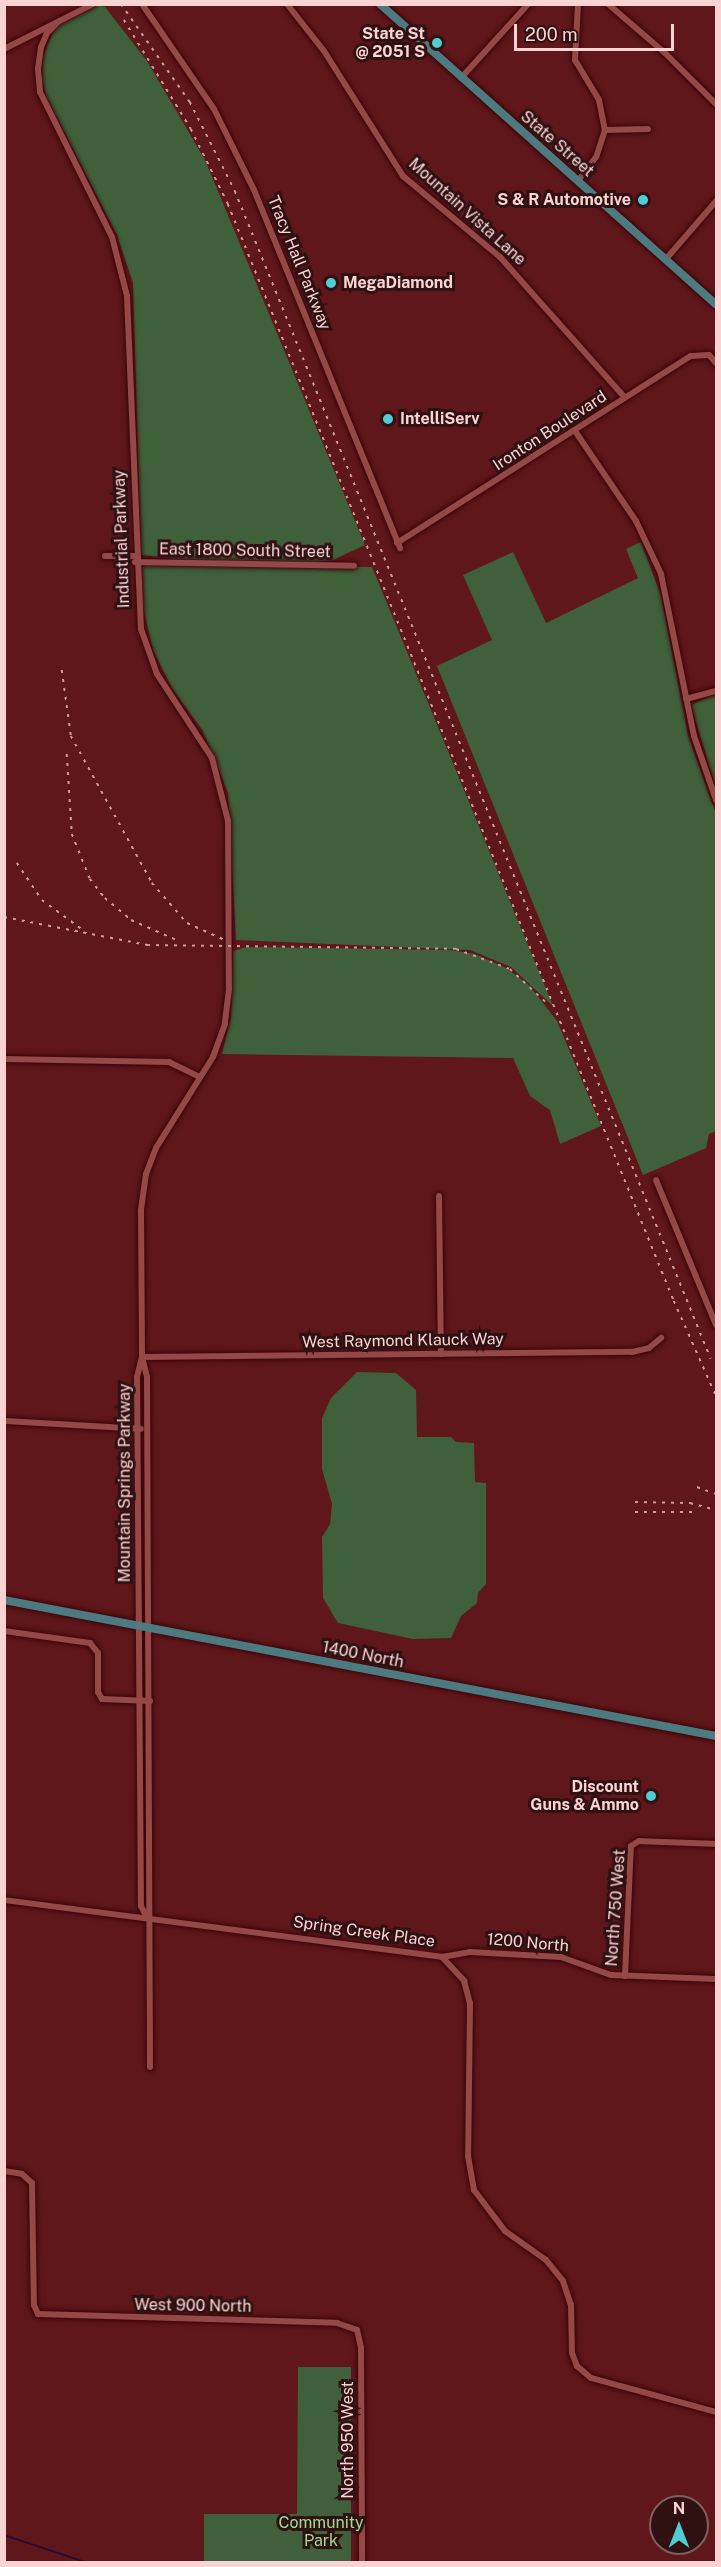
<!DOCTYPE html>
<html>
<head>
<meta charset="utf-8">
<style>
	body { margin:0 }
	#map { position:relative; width:721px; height:2567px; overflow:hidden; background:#5f171b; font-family:"Public Sans",sans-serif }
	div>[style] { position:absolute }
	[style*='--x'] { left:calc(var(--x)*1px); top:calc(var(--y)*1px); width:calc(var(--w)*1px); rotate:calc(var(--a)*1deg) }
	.green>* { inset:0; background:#3f603b }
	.stream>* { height:1.5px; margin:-0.75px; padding:0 0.75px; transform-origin:0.75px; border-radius:0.75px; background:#2f0a36 }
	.roads { filter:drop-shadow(0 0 2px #3a0409) drop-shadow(0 0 2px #3a0409) }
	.minor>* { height:6px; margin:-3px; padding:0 3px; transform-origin:3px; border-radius:3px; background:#954848 }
	.major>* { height:8px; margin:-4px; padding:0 4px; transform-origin:4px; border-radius:4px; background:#4c7a7f }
	.rail>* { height:1.5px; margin-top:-0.75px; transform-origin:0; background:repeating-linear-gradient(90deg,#cb9c9b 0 3px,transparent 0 9px) }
	.dots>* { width:16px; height:16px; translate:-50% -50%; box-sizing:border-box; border:3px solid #301111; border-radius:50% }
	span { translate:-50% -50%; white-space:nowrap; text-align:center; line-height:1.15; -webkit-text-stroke:6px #301111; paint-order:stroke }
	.poi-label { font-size:16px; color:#f9d4d2; font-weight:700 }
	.right { translate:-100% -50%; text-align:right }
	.left { translate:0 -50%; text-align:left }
	.street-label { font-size:16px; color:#f9d4d2 }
	.park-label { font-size:16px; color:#9cdc94 }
	.frame { position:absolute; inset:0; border:6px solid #f9d4d2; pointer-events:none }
	.north { position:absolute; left:649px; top:2495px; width:60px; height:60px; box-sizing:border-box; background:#301111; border:2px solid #805f5e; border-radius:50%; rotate:0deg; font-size:16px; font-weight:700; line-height:24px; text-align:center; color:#f9d4d2 }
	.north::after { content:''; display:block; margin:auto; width:21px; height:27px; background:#51ccd4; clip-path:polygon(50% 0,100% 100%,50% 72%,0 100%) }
	.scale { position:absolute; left:514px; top:24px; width:160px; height:27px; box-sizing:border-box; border:3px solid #f9d4d2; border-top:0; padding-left:8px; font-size:18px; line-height:21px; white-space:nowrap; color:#f9d4d2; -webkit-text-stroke:4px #301111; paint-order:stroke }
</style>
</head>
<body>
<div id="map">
	<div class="green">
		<i style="clip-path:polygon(97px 5px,105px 7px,147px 61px,205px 160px,365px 545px,333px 560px,308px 563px,186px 560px,141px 555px,133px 283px,117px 235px,47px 99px,42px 80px,43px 57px,55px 27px)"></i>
		<i style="clip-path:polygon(641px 542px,661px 596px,688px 736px,716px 814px,716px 1131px,709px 1134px,706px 1148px,643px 1175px,437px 666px,492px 640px,463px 575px,513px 552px,546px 623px,638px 578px,626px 549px)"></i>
		<i style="clip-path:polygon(142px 564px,372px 567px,553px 1006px,511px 967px,470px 950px,236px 940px,228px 793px,203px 731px,173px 690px,153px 650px,143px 607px)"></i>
		<i style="clip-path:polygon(716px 694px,716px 788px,691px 705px)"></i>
		<i style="clip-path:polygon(246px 947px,450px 950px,475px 954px,506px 968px,529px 985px,557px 1021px,601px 1126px,560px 1144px,550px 1110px,530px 1096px,513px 1058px,222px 1054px,231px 1017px,233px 951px)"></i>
		<i style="clip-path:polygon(357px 1372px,396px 1373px,416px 1390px,417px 1437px,451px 1437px,456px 1442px,474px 1443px,475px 1482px,486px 1483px,486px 1584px,478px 1593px,477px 1603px,461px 1616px,451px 1638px,413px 1639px,338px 1623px,323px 1598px,322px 1537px,330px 1524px,332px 1504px,322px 1469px,322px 1418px,331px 1398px)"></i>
		<i style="clip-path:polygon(298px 2367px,351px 2367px,351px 2562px,204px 2562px,204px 2514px,297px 2514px)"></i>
	</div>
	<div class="stream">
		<i style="--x:4;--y:2535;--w:85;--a:18.4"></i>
	</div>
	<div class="roads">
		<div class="minor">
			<i style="--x:142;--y:4;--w:127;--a:55.6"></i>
			<i style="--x:214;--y:109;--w:90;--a:63.7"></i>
			<i style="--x:254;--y:190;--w:387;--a:67.8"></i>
			<i style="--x:287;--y:4;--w:60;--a:51.8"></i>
			<i style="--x:324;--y:51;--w:148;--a:57.7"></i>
			<i style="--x:403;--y:176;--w:126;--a:39.9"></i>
			<i style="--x:500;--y:257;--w:188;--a:48.4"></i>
			<i style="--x:578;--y:4;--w:56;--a:93.1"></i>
			<i style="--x:575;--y:60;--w:47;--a:59"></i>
			<i style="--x:599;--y:100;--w:31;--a:79"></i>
			<i style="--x:605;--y:130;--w:28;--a:108"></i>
			<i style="--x:596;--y:157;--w:30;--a:127"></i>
			<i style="--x:608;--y:4;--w:74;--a:40.6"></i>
			<i style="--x:664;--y:52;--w:74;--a:45"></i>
			<i style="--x:58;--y:22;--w:16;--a:135"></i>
			<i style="--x:47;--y:33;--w:15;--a:113"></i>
			<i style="--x:41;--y:47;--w:22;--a:98"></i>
			<i style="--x:38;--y:69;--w:23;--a:85"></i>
			<i style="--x:40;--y:92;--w:162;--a:63.6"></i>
			<i style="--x:112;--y:237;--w:61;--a:75.7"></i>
			<i style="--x:127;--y:296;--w:333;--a:87.6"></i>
			<i style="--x:141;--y:629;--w:48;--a:70.4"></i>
			<i style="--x:157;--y:674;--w:100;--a:56.8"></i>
			<i style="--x:212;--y:758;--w:65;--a:75.7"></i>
			<i style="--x:228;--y:821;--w:168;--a:89.7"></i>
			<i style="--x:229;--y:989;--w:35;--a:97"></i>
			<i style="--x:225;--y:1024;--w:35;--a:110"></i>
			<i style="--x:213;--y:1057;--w:107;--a:122.1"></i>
			<i style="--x:156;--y:1148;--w:28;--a:111"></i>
			<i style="--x:146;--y:1174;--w:37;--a:98"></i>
			<i style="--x:141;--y:1211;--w:146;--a:89.6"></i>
			<i style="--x:142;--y:1357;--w:21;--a:104"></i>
			<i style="--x:137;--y:1377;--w:529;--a:89.57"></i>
			<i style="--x:141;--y:1906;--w:13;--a:63"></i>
			<i style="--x:4;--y:49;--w:100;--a:-26.8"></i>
			<i style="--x:461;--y:78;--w:100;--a:-47.8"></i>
			<i style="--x:605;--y:130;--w:43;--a:-1.3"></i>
			<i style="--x:666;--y:259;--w:77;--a:-49.2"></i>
			<i style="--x:575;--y:431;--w:109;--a:55.9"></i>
			<i style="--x:636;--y:521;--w:59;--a:64.7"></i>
			<i style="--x:661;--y:574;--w:165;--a:78.5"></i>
			<i style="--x:694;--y:736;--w:68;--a:71"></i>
			<i style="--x:397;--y:543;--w:348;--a:-32.5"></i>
			<i style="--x:691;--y:356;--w:18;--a:-3"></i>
			<i style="--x:709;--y:355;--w:11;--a:49"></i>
			<i style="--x:105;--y:556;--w:30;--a:0"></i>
			<i style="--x:135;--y:562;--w:219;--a:1"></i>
			<i style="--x:686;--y:699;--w:31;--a:-15"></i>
			<i style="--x:4;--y:1059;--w:165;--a:1"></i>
			<i style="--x:169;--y:1062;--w:34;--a:26"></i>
			<i style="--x:656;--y:1180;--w:157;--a:67.5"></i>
			<i style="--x:439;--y:1196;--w:158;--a:89.3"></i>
			<i style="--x:142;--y:1357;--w:21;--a:76"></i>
			<i style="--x:147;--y:1377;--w:690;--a:89.75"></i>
			<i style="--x:142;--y:1357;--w:490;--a:-0.6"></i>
			<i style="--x:632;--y:1352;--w:17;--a:-13"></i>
			<i style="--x:649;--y:1348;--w:16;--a:-40"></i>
			<i style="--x:4;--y:1421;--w:137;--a:3.3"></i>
			<i style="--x:4;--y:1631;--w:87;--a:7.9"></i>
			<i style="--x:90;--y:1643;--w:13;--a:51"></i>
			<i style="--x:98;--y:1653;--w:39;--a:90"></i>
			<i style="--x:98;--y:1692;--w:8;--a:60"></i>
			<i style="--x:102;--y:1699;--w:48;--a:2.4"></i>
			<i style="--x:4;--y:1900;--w:442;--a:7.4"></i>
			<i style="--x:442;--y:1957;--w:33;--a:47"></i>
			<i style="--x:464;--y:1981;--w:23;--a:75"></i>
			<i style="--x:470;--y:2003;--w:153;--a:90.7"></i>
			<i style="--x:468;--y:2156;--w:35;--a:80"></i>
			<i style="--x:474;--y:2190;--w:51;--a:52.9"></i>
			<i style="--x:505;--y:2231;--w:50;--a:35.3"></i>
			<i style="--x:546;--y:2260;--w:27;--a:51"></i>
			<i style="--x:563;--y:2281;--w:25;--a:72"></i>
			<i style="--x:571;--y:2305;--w:48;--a:88.8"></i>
			<i style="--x:572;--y:2353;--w:14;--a:69"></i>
			<i style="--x:577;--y:2366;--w:18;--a:41"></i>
			<i style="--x:591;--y:2378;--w:130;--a:15.2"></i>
			<i style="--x:442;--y:1957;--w:28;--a:-10"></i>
			<i style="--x:470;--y:1952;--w:91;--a:3.1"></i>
			<i style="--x:561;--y:1957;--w:53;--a:19.8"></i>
			<i style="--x:611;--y:1975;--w:105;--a:2.2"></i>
			<i style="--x:625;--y:1976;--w:130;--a:-87.4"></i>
			<i style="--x:631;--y:1846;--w:9;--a:-32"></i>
			<i style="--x:639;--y:1841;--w:77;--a:2.2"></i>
			<i style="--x:4;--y:2171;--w:18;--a:9"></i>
			<i style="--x:22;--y:2174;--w:13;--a:42"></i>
			<i style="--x:32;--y:2183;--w:122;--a:89.1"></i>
			<i style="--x:34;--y:2305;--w:10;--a:66"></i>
			<i style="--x:38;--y:2314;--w:299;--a:1.7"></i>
			<i style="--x:337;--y:2323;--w:21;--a:19"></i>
			<i style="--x:357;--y:2330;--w:18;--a:77"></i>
			<i style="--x:361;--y:2348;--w:214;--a:89.7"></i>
		</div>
		<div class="major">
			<i style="--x:380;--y:4;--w:450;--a:41.8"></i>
			<i style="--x:4;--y:1600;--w:725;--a:10.81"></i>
		</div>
	</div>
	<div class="rail">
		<i style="--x:121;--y:4;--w:120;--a:54.9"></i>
		<i style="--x:190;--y:102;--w:100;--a:63.2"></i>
		<i style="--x:235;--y:191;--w:1261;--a:67.83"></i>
		<i style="--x:124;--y:20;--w:128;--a:58.4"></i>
		<i style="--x:191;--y:129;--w:84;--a:63.7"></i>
		<i style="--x:228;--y:204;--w:1184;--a:67.88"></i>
		<i style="--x:674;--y:1301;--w:104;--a:66.1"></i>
		<i style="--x:62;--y:670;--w:67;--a:82.2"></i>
		<i style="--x:71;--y:736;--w:168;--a:61.1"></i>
		<i style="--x:152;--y:883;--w:53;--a:48.8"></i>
		<i style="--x:187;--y:923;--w:44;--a:24.2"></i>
		<i style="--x:67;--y:754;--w:80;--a:86.4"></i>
		<i style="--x:72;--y:834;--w:48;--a:68.2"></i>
		<i style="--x:90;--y:879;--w:24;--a:52"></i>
		<i style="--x:105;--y:898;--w:34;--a:40"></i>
		<i style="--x:131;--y:920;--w:52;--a:23.6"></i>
		<i style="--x:17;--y:863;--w:45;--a:56"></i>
		<i style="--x:42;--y:900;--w:51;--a:36.2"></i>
		<i style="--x:4;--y:917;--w:146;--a:11.1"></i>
		<i style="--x:147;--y:945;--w:309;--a:0.7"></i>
		<i style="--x:456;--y:949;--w:58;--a:20.3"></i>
		<i style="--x:510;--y:969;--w:54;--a:42.8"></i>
		<i style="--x:697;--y:1487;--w:20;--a:20"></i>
		<i style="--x:635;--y:1502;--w:55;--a:1"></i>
		<i style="--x:690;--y:1503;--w:27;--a:15"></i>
		<i style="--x:635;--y:1512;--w:63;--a:0"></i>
	</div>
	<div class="dots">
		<i style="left:437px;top:43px;background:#51ccd4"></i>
		<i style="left:643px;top:200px;background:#51ccd4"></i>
		<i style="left:331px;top:283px;background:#51ccd4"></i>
		<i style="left:388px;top:419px;background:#51ccd4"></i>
		<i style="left:651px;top:1796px;background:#51ccd4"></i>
	</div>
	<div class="poi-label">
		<span class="right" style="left:425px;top:43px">State St<br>@ 2051 S</span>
		<span class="right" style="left:631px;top:200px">S &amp; R Automotive</span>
		<span class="left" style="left:343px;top:283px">MegaDiamond</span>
		<span class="left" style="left:400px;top:419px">IntelliServ</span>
		<span class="right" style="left:639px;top:1796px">Discount<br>Guns &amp; Ammo</span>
	</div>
	<div class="street-label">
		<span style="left:557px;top:144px;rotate:41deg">State Street</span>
		<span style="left:467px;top:212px;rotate:42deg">Mountain Vista Lane</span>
		<span style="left:299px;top:263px;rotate:68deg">Tracy Hall Parkway</span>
		<span style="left:550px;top:431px;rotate:-33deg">Ironton Boulevard</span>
		<span style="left:122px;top:539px;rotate:-92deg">Industrial Parkway</span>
		<span style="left:245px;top:551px;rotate:1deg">East 1800 South Street</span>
		<span style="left:403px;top:1341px;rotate:-1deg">West Raymond Klauck Way</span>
		<span style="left:125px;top:1483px;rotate:-90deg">Mountain Springs Parkway</span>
		<span style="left:363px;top:1655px;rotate:11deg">1400 North</span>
		<span style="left:616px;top:1908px;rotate:-86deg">North 750 West</span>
		<span style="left:364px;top:1932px;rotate:8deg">Spring Creek Place</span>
		<span style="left:528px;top:1943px;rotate:5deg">1200 North</span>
		<span style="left:193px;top:2306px;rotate:1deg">West 900 North</span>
		<span style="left:348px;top:2440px;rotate:-90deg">North 950 West</span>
	</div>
	<div class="park-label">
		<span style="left:321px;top:2532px">Community<br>Park</span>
	</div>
	<div class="frame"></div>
	<div class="north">N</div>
	<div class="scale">200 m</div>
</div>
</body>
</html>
